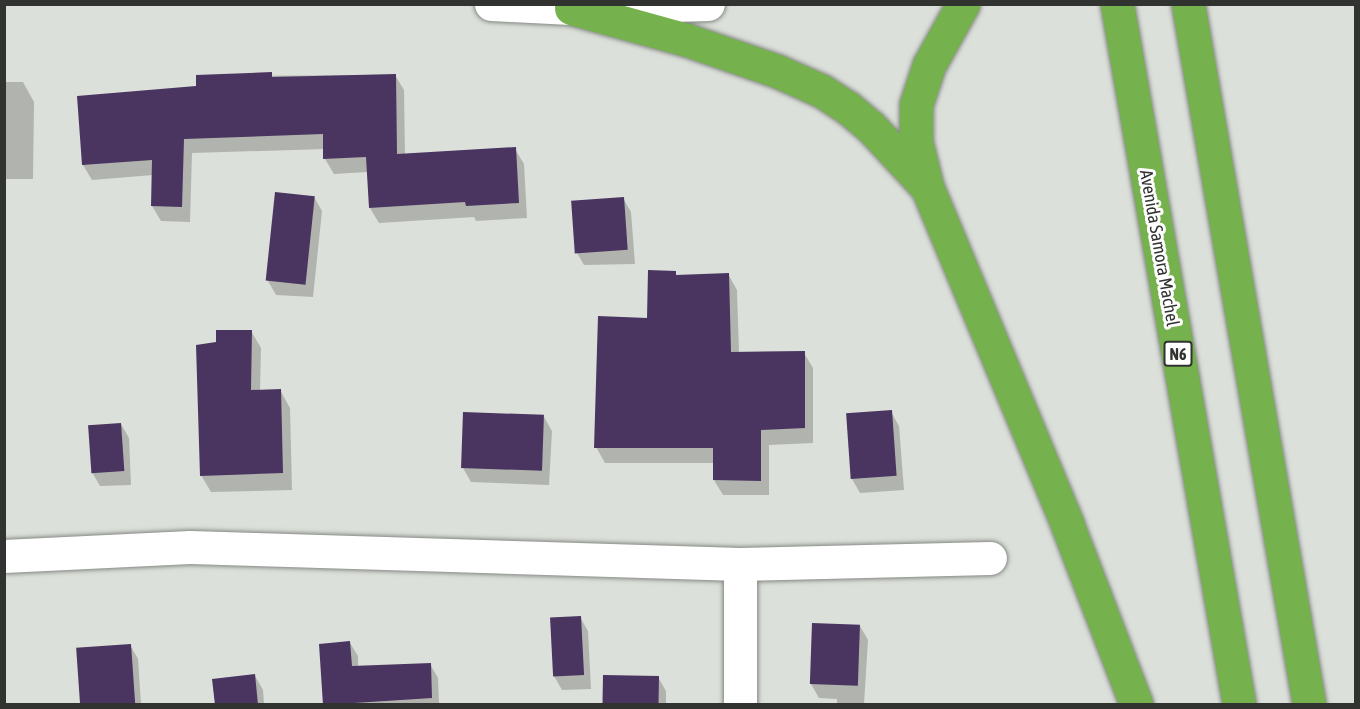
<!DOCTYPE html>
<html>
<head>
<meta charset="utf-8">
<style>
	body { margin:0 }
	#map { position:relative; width:1360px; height:709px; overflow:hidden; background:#dce0da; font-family:"Asap Condensed",sans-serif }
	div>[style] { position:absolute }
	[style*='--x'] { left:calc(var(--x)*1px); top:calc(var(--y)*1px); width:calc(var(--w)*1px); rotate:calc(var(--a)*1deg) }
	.shadow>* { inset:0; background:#0003 }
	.building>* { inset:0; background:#4a3460; transform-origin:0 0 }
	.roads { filter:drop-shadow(0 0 2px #868a85) drop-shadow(0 0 2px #868a85) }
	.street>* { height:33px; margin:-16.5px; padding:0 16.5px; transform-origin:16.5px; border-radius:16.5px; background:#fff }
	.secondary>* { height:33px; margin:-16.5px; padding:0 16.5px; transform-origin:16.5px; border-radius:16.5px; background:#fff }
	.highway>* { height:33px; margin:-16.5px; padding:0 16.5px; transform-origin:16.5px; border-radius:16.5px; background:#75b14c }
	span { translate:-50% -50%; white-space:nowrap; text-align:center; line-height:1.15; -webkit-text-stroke:6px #fff; paint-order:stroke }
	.shield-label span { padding:2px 4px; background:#fff; border:2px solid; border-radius:4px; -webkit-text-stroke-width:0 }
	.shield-label { font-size:16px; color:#313330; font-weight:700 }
	.street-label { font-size:18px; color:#313330 }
	.frame { position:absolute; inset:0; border:6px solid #313330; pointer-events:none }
</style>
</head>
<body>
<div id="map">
	<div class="shadow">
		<i style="clip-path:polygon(395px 75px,404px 90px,405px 156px,515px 149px,524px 164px,527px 218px,476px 221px,474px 217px,379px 223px,370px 208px,368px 172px,334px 174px,325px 159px,325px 149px,192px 153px,190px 222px,161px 221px,152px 206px,153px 175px,92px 180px,83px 165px,78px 97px,198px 87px,197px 76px)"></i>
		<i style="clip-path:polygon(4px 82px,23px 82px,34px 102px,33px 179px,4px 179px)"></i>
		<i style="clip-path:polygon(277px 194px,314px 197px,322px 211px,313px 297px,276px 295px,268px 281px)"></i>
		<i style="clip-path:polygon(623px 198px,631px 212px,635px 264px,584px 265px,576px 251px)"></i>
		<i style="clip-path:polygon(675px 273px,677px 276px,728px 274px,737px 290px,739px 353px,804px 353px,813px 368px,813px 443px,769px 445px,769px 495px,723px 495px,714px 480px,715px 463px,605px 463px,596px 447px,649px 319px)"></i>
		<i style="clip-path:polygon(251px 331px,261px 348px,260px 391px,280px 390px,290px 408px,292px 490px,211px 492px,201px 475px,218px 343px)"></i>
		<i style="clip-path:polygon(891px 412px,899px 426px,904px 490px,860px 493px,852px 479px)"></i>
		<i style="clip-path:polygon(465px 414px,544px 417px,552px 431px,549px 485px,471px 482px,463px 468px)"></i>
		<i style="clip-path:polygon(121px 424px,129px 438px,131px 485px,100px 486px,92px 472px)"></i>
		<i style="clip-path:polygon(580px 617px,588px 631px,591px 689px,562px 690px,554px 676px)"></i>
		<i style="clip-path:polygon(860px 626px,868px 640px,864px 704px,837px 704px,837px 699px,819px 698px,811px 684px)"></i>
		<i style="clip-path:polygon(350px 643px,358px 656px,358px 668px,430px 664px,438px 678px,439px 704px,322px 704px,325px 704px)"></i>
		<i style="clip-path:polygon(130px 645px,138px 659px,141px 704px,81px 704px)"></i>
		<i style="clip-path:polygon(255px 676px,263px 690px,264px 704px,216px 704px)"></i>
		<i style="clip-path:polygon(658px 677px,666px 691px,666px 704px,604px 704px)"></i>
	</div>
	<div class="building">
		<i style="clip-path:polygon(272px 72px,272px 77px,396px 74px,397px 154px,516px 147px,519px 203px,466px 206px,465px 202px,369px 208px,366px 157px,323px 159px,323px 134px,184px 139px,182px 207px,151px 206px,152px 160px,82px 165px,77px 96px,196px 86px,196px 75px)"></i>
		<i style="left:275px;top:192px;width:40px;height:89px;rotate:6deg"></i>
		<i style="left:624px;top:197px;width:53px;height:53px;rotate:86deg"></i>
		<i style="clip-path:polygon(648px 270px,676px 271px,676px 275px,729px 273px,731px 352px,805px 351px,805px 428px,761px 430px,761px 481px,713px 480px,713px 448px,594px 448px,598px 316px,647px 318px)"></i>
		<i style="clip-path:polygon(216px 330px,252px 330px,251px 390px,281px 389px,283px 473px,200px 476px,196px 345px,216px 342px)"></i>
		<i style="left:892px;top:410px;width:66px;height:46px;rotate:86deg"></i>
		<i style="left:463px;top:412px;width:81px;height:56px;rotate:2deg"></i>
		<i style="left:121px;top:423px;width:48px;height:33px;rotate:86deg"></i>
		<i style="left:581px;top:616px;width:59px;height:31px;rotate:87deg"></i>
		<i style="left:812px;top:623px;width:48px;height:61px;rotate:2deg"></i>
		<i style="clip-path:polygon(350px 641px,352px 666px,431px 663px,432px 698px,323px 705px,319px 644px)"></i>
		<i style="left:131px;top:644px;width:61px;height:55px;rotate:86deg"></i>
		<i style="clip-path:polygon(255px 674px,258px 705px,215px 705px,212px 679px)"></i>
		<i style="left:603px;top:675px;width:56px;height:30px;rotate:1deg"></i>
	</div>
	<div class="roads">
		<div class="street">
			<i style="--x:4;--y:556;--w:186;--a:-2.8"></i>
			<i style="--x:190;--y:547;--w:550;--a:1.77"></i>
			<i style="--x:740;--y:564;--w:250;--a:-1.4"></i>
			<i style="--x:740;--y:564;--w:140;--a:90"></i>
		</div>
		<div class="secondary">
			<i style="--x:491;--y:4;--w:80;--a:2.9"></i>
			<i style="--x:571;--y:8;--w:137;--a:-1.7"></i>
		</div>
		<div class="highway">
			<i style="--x:963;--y:4;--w:70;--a:119.1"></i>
			<i style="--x:929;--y:65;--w:42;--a:108"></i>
			<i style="--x:916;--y:105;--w:37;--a:90"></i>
			<i style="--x:916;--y:142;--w:46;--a:76.3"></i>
			<i style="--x:927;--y:187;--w:365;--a:67.4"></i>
			<i style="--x:1067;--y:524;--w:193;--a:69"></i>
			<i style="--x:1117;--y:4;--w:711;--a:80.11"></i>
			<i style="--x:1188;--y:4;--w:710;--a:80.19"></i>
			<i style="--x:571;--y:8;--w:120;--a:15.4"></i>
			<i style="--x:687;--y:40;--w:95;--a:19"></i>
			<i style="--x:777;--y:71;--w:49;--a:24"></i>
			<i style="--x:822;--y:91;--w:30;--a:33"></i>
			<i style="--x:847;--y:107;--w:31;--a:40"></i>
			<i style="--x:871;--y:127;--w:78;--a:47.1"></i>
		</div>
	</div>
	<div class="shield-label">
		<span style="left:1178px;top:354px">N6</span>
	</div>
	<div class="street-label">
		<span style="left:1159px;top:248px;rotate:80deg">Avenida Samora Machel</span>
	</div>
	<div class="frame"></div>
</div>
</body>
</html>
